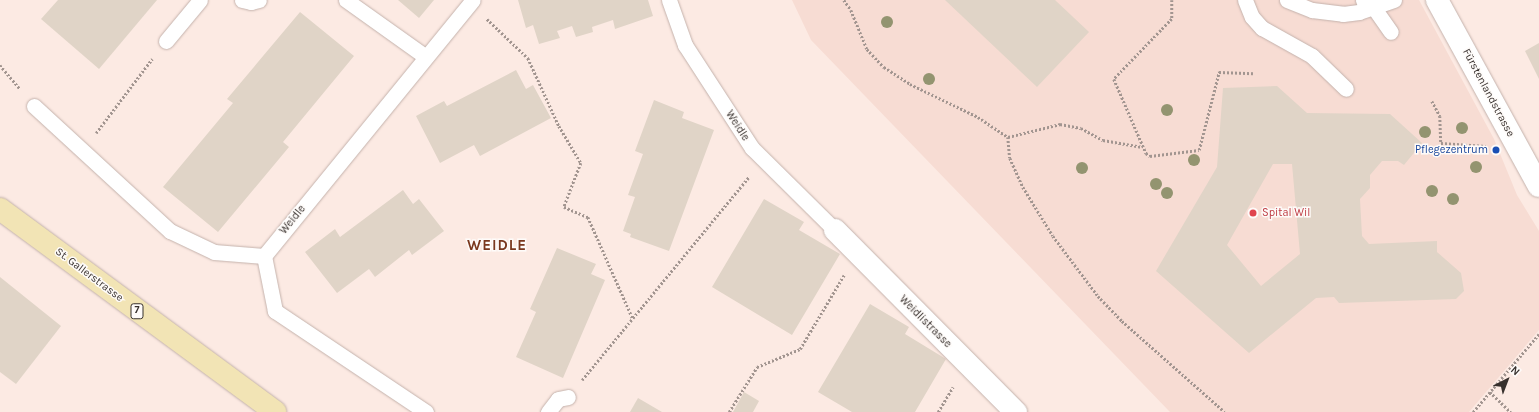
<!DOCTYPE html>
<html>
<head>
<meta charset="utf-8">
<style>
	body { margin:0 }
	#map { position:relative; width:1539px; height:412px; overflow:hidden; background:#fceae3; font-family:Karla,sans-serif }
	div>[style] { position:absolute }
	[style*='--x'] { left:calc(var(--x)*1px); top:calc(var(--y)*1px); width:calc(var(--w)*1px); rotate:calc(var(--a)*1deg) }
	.built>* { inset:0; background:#f7dcd3 }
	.building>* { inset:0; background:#e0d4c7 }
	.path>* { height:2.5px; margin-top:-1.25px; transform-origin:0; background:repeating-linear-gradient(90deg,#a29590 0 2px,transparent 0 4px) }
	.roads { filter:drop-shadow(0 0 1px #c4b2ac) drop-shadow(0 0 1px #c4b2ac) }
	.service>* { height:15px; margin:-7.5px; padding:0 7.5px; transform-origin:7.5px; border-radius:7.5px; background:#fff }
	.minor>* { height:22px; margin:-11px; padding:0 11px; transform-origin:11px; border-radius:11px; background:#fff }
	.tertiary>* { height:22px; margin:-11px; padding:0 11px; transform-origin:11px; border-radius:11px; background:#fff }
	.primary>* { height:22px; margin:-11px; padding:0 11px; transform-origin:11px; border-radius:11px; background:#f2e4b5 }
	.trees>* { width:12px; height:12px; margin:-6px; border-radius:50%; background:#939470 }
	.dots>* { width:11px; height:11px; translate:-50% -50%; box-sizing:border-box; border:2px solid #fefbf9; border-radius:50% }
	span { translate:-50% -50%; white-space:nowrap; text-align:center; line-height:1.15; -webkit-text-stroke:3px #fefbf9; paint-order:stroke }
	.shield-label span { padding:1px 3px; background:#fefbf9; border:1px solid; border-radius:3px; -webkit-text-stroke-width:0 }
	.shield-label { font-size:10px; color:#37302d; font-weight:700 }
	.street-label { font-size:11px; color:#37302d }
	.transit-label { font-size:11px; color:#164399 }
	.right { translate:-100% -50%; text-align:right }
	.health-label { font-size:11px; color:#be3a42 }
	.left { translate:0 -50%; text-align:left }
	.district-label { font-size:15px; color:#7a381e; font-weight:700; letter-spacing:1px }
	.north { position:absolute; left:1487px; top:360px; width:40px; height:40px; -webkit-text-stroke:3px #fefbf9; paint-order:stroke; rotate:42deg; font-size:11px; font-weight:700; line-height:16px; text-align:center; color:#37302d }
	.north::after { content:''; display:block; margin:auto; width:14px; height:18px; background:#37302d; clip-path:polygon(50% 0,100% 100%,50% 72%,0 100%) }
</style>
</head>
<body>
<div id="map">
	<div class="built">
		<i style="clip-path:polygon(792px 0,1419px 0,1494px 139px,1517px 195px,1539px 231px,1539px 330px,1469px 412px,1170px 412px,811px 40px)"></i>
	</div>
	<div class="building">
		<i style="clip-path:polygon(58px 0,157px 0,99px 69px,41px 19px)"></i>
		<i style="clip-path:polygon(398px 0,434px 0,419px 18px)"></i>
		<i style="clip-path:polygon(518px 0,648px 0,653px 16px,615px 29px,613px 20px,592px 27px,593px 32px,576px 37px,572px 26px,557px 31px,560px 38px,539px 44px,533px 25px,526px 28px)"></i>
		<i style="clip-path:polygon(945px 0,1055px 0,1089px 32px,1037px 87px)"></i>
		<i style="clip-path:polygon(300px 12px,354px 56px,283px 142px,289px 147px,218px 232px,163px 187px,233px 103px,227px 99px)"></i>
		<i style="clip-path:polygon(1539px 43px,1539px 79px,1525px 51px)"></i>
		<i style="clip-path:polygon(516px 70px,526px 89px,533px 85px,551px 118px,480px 156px,474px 145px,440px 163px,416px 116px,444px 101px,447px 106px)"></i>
		<i style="clip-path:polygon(evenodd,1277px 86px,1307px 113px,1390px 114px,1422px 143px,1404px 165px,1398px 161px,1382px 161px,1370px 175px,1370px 188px,1360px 199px,1362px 236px,1369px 244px,1437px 241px,1437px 252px,1461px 273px,1464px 291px,1456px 299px,1339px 303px,1334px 297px,1316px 298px,1249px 353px,1156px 271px,1217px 167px,1223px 88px,1277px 86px,1273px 164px,1292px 164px,1300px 254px,1261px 286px,1227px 245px,1273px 164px)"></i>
		<i style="clip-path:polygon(654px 100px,684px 112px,682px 118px,714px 130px,669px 251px,630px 237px,631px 234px,623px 231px,635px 197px,628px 195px,643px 154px,635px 151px)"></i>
		<i style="clip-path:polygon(403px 190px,413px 204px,419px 199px,444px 231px,412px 255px,409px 250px,375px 277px,369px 269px,337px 293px,305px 252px,335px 229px,340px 237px)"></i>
		<i style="clip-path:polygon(764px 199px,804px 222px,799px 230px,840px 254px,792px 335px,712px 287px)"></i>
		<i style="clip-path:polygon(557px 248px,596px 264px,591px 274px,605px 280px,563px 378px,516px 357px,536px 312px,530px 309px)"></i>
		<i style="clip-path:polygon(0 277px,61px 326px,16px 384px,0 372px)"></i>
		<i style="clip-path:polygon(870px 304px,909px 327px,905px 334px,946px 359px,915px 412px,852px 412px,818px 392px)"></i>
		<i style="clip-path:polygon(744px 392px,759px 401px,753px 412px,733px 412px)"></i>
		<i style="clip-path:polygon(638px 398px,662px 412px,630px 412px)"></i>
	</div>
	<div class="path">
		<i style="--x:844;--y:0;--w:12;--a:55"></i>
		<i style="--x:851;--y:10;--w:42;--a:67.7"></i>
		<i style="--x:867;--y:49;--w:25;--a:47"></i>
		<i style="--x:884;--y:67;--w:31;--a:33"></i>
		<i style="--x:910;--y:84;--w:76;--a:25.9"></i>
		<i style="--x:978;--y:117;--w:36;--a:34"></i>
		<i style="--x:1008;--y:137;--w:54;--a:-14"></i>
		<i style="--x:1060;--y:124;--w:21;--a:11"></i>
		<i style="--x:1081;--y:128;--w:25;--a:29"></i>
		<i style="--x:1103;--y:140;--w:40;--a:10"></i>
		<i style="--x:1172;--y:0;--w:19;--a:90"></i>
		<i style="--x:1172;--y:19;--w:83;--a:134"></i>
		<i style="--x:1114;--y:79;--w:81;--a:66.6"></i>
		<i style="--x:1146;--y:153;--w:5;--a:37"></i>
		<i style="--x:1150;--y:156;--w:49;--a:-7"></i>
		<i style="--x:1199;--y:150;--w:81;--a:-75.6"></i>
		<i style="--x:1219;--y:72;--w:34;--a:2"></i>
		<i style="--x:487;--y:19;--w:57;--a:43.6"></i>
		<i style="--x:528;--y:58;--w:75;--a:65.5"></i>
		<i style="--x:559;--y:126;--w:43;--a:59.3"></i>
		<i style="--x:581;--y:163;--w:47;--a:111.1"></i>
		<i style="--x:564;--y:207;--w:26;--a:23"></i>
		<i style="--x:588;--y:217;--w:111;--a:66.2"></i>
		<i style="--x:0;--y:65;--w:31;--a:50"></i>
		<i style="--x:1432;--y:101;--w:17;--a:62"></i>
		<i style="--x:1440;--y:116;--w:27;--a:88"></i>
		<i style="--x:1441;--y:143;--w:45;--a:3.8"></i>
		<i style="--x:96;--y:133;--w:93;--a:-52.9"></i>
		<i style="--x:1008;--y:137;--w:21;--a:85"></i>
		<i style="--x:1010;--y:158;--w:32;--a:66"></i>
		<i style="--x:1023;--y:187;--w:57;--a:58.5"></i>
		<i style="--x:1053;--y:236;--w:75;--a:53.1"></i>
		<i style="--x:1098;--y:296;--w:35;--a:46"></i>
		<i style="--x:1122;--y:321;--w:137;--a:41.5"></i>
		<i style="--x:582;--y:380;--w:263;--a:-50.6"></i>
		<i style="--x:1490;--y:392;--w:29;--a:44"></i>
		<i style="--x:729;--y:412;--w:53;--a:-58.1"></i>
		<i style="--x:757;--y:367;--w:47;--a:-22.7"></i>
		<i style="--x:800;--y:349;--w:86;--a:-59.3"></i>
		<i style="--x:938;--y:412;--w:29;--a:-59"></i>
		<i style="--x:1473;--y:412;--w:102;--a:-49.8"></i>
	</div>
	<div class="roads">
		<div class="service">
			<i style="--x:242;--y:0;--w:9;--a:13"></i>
			<i style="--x:251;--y:2;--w:8;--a:-14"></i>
			<i style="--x:346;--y:0;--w:98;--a:35.5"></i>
			<i style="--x:669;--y:0;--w:48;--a:70.4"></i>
			<i style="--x:685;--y:45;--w:123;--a:57"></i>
			<i style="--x:752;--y:148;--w:117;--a:44.7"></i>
			<i style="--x:1245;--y:0;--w:18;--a:68"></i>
			<i style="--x:1252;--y:17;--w:15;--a:48"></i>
			<i style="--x:1262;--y:28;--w:57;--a:29.2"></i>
			<i style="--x:1312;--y:56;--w:47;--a:44.1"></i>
			<i style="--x:1287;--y:0;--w:27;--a:22"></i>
			<i style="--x:1312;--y:10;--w:31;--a:7"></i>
			<i style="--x:1343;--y:14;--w:16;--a:-7"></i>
			<i style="--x:1359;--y:12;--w:37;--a:-19"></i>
			<i style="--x:1363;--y:0;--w:14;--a:36"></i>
			<i style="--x:1374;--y:8;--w:29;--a:55"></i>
			<i style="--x:166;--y:41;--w:53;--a:-50.3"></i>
			<i style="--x:34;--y:106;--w:185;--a:42.6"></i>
			<i style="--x:170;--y:231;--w:49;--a:25.5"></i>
			<i style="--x:214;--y:252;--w:50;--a:4.6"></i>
			<i style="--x:426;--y:412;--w:182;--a:-146.2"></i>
			<i style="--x:275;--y:311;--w:56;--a:-101.3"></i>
			<i style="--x:264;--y:256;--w:330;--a:-50.8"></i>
			<i style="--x:548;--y:412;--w:16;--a:-52"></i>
			<i style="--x:558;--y:399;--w:10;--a:-11"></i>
		</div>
		<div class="minor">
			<i style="--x:835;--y:230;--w:257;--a:45.2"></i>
		</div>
		<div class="tertiary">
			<i style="--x:1437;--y:0;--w:212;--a:61.3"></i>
		</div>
		<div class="primary">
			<i style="--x:0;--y:209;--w:342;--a:36.4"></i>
		</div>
	</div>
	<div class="trees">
		<i style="left:887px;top:22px"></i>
		<i style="left:929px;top:79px"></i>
		<i style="left:1167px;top:110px"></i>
		<i style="left:1462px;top:128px"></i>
		<i style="left:1425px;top:132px"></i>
		<i style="left:1194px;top:160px"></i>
		<i style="left:1476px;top:167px"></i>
		<i style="left:1082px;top:168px"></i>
		<i style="left:1156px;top:184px"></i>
		<i style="left:1432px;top:191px"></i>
		<i style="left:1167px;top:193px"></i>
		<i style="left:1453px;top:199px"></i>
	</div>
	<div class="dots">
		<i style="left:1496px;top:150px;background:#1a4fb4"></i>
		<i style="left:1253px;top:213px;background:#e0444e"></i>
	</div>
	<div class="shield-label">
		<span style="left:137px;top:311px">7</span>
	</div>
	<div class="street-label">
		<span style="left:1488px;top:93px;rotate:62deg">Fürstenlandstrasse</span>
		<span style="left:737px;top:126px;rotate:57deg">Weidle</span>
		<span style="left:293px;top:220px;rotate:-51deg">Weidle</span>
		<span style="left:89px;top:275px;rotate:37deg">St. Gallerstrasse</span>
		<span style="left:925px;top:322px;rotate:45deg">Weidlistrasse</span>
	</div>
	<div class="transit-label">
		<span class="right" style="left:1488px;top:150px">Pflegezentrum</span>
	</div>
	<div class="health-label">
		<span class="left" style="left:1262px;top:213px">Spital Wil</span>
	</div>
	<div class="district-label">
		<span style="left:497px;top:246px">WEIDLE</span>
	</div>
	<div class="north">N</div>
</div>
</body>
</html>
